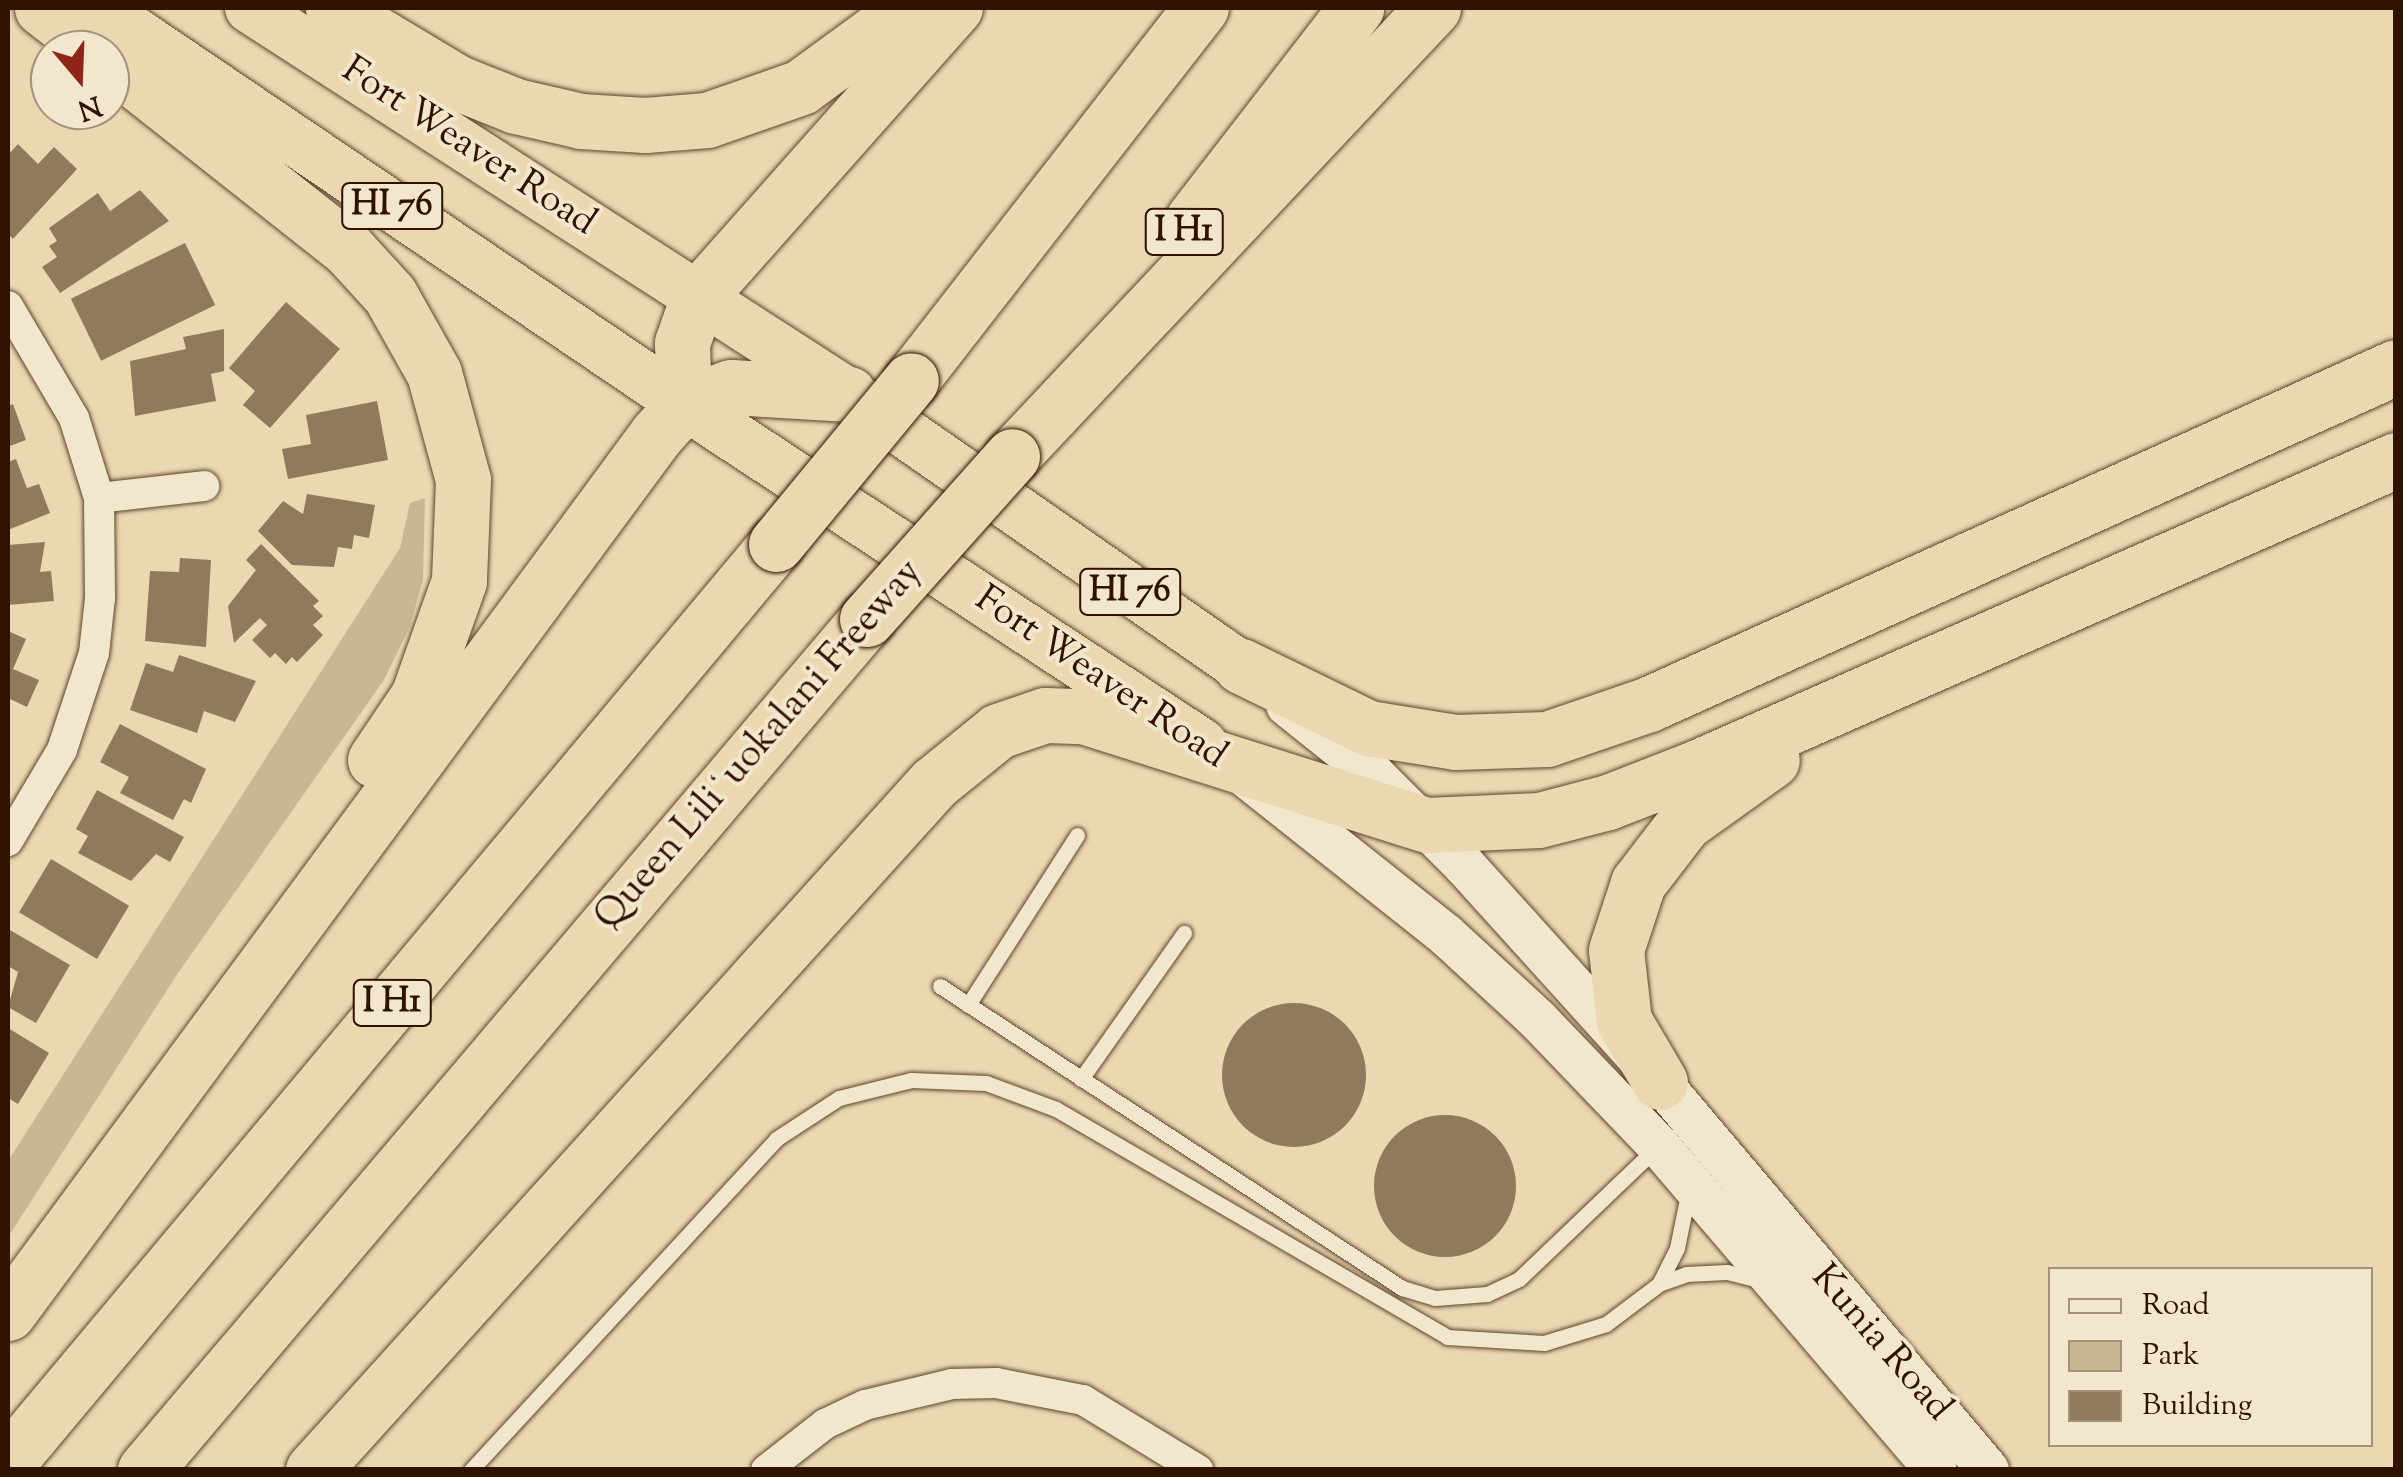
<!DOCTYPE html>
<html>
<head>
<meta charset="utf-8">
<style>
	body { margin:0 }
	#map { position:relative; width:2403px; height:1477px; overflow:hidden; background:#ebd8b1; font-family:"Sorts Mill Goudy",serif }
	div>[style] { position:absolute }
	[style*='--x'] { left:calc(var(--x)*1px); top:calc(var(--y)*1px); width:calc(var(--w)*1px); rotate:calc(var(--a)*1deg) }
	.green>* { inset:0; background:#cbb693 }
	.building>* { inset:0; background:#91795c; transform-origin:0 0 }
	.round { border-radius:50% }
	.roads { filter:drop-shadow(0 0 2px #5e442c) drop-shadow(0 0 2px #5e442c) }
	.service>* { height:15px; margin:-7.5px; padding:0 7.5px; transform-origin:7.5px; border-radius:7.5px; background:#f2e6cc }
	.minor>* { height:30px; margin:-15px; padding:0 15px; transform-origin:15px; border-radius:15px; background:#f2e6cc }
	.secondary>* { height:42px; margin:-21px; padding:0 21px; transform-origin:21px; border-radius:21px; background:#f2e6cc }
	.trunk>* { height:50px; margin:-25px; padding:0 25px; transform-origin:25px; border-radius:25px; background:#ebd8b1 }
	.motorway>* { height:55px; margin:-27.5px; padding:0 27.5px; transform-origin:27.5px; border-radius:27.5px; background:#ebd8b1 }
	.bridges { filter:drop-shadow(0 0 2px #2f1200) drop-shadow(0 0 2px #2f1200) }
	.motorway-bridge>* { height:55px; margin:-27.5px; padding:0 27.5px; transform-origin:27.5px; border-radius:27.5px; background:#ebd8b1 }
	span { translate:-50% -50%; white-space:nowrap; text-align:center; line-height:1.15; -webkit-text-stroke:8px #f2e6cc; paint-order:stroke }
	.shield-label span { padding:2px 8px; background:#f2e6cc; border:2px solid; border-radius:8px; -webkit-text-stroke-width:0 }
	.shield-label { font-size:35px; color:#2f1200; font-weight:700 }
	.street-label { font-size:38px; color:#2f1200 }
	.frame { position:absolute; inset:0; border:10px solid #2f1200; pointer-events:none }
	.legend { position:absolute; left:2048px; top:1267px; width:325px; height:180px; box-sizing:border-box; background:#f2e6cc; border:2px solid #a4917a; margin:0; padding:12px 18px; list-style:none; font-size:30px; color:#2f1200 }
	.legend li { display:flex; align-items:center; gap:20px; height:50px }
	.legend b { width:50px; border:2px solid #a4917a }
	.north { position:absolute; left:30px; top:30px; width:100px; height:100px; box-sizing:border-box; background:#f2e6cc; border:2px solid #a4917a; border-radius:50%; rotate:161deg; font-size:28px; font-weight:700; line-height:40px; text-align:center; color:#2f1200 }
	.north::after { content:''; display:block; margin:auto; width:35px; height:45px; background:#8f2418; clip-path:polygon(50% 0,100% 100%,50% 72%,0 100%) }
</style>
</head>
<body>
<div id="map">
	<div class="green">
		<i style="clip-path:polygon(425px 498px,423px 580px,410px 626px,384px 680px,176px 976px,8px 1237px,8px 1161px,400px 548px,410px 503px)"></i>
	</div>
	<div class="building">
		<i style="clip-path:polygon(18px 144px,38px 164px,54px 147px,77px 169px,13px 239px,8px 234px,8px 155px)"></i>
		<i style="clip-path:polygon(140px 190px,169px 221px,60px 293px,42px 267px,57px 257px,49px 246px,57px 241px,49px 228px,98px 193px,110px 211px)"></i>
		<i style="left:185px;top:243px;width:69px;height:127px;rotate:64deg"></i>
		<i style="clip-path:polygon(286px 302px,340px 349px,270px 428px,243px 405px,255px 391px,229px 368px)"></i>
		<i style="clip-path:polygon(224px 329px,224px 371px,211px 374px,216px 401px,135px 416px,130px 361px,186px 349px,183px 337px)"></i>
		<i style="clip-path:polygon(377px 401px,388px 460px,288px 479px,282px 449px,311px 444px,306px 415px)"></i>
		<i style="clip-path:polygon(13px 404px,26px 440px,10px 446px,8px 406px)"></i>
		<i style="clip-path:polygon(16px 459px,27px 488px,39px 484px,50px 513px,8px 530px,8px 462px)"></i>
		<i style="clip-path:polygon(307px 494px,375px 505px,369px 538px,354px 535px,352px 549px,338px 547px,334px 567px,292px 565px,258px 531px,283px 501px,303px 514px)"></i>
		<i style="clip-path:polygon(45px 542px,40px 572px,51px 571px,54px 601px,8px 605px,8px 545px)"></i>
		<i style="clip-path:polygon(261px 544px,319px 601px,313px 606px,323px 616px,313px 625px,323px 635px,297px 662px,292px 657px,286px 664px,275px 653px,270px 658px,252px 640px,267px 625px,260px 618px,234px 643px,228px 606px,256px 570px,246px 560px)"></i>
		<i style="clip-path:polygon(180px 558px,211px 560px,206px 647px,145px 641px,150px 571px,179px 572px)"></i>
		<i style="clip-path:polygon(8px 631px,26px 639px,13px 669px,39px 680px,27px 707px,8px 698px)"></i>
		<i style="clip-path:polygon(179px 655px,256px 681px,235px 722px,204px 711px,197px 733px,130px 710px,146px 663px,173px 672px)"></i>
		<i style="clip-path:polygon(120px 724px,206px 769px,191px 803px,184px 799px,173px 820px,120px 793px,129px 777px,100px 762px)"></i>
		<i style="clip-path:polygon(97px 790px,184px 837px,170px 862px,156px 854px,131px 881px,78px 853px,88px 836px,76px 829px)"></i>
		<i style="left:51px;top:859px;width:91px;height:62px;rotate:31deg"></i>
		<i style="clip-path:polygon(10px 930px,70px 965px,36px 1023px,8px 1007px,18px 972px,8px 966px)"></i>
		<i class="round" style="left:1222px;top:1003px;width:144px;height:144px"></i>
		<i style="clip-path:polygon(8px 1028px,49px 1053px,18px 1104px,8px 1098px)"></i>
		<i class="round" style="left:1374px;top:1115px;width:142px;height:142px"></i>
	</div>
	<div class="roads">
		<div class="service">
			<i style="--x:940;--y:986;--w:552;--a:33.17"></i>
			<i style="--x:1402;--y:1288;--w:34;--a:17"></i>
			<i style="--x:1435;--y:1298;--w:52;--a:-4.4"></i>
			<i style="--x:1487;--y:1294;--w:35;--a:-25"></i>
			<i style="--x:1519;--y:1279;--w:190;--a:-43.7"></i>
			<i style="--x:968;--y:1005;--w:202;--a:-57.3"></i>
			<i style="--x:1081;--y:1079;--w:179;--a:-54.8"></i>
			<i style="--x:1659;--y:1284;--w:40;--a:-63.4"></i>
			<i style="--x:1677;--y:1248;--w:60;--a:-78.5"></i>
			<i style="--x:471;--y:1470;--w:450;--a:-47.3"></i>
			<i style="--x:776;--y:1139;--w:75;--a:-33.1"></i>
			<i style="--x:839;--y:1098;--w:74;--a:-14"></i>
			<i style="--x:911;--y:1080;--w:75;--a:2.3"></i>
			<i style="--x:986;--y:1083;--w:75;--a:20.4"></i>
			<i style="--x:1056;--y:1109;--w:453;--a:30.2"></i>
			<i style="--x:1447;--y:1337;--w:97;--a:3.5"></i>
			<i style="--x:1544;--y:1343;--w:65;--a:-17"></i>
			<i style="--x:1606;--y:1324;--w:66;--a:-37"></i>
			<i style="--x:1659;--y:1284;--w:29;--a:-20"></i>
			<i style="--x:1686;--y:1274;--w:41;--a:-2.8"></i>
			<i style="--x:1727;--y:1272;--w:34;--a:14"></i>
		</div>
		<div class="minor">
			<i style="--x:8;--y:306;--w:130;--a:59.5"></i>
			<i style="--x:74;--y:418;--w:84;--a:72.6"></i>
			<i style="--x:99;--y:498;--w:100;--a:89.4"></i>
			<i style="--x:100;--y:598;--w:55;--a:96.2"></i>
			<i style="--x:94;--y:653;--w:102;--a:108.3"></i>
			<i style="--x:62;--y:750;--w:106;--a:120.7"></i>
			<i style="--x:99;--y:498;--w:106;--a:-6.5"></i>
			<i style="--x:766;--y:1470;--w:75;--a:-37.9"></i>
			<i style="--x:825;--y:1424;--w:44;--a:-25.4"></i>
			<i style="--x:865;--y:1405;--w:89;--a:-13.6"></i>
			<i style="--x:952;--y:1384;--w:44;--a:-1.3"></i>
			<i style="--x:996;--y:1383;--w:89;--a:11.1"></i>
			<i style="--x:1083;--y:1400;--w:135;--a:31.3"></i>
		</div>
		<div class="secondary">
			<i style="--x:1287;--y:705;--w:110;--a:38.7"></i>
			<i style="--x:1373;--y:774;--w:130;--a:45"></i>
			<i style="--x:1465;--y:866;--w:291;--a:47.9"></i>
			<i style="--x:1660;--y:1082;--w:508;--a:49.79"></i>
			<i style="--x:1243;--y:774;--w:259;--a:38.4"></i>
			<i style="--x:1446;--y:935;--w:125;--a:42.7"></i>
			<i style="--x:1538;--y:1020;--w:175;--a:46.2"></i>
			<i style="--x:1659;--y:1146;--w:426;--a:49.5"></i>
		</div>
		<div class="trunk">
			<i style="--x:99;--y:8;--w:706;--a:34.09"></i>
			<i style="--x:684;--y:404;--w:620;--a:33.28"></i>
			<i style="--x:250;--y:8;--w:713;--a:32.8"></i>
			<i style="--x:849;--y:394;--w:477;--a:34.8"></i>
		</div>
		<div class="motorway">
			<i style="--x:42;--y:8;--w:68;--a:37.9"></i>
			<i style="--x:333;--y:8;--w:146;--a:31"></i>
			<i style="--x:458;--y:83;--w:62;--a:21.6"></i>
			<i style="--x:516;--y:106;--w:67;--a:13"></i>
			<i style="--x:581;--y:121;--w:64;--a:3.6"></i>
			<i style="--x:645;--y:125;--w:62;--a:-4.6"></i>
			<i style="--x:707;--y:120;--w:100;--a:-19.3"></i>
			<i style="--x:801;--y:87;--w:134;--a:-36.2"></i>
			<i style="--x:110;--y:61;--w:303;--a:38.3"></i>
			<i style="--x:348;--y:249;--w:62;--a:47.6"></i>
			<i style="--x:390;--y:295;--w:90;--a:60.6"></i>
			<i style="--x:434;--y:373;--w:111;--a:74.8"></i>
			<i style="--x:463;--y:480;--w:101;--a:92.3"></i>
			<i style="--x:459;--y:581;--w:122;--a:109.6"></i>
			<i style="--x:418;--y:696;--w:77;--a:123.9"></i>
			<i style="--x:1193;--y:219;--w:267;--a:-52.3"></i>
			<i style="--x:911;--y:380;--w:472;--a:-52.1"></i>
			<i style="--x:684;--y:404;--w:61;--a:-91.9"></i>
			<i style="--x:682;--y:343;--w:49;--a:-70.8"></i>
			<i style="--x:698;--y:297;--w:387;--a:-48.4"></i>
			<i style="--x:1012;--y:456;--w:615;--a:-46.78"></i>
			<i style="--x:1241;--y:666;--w:141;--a:26"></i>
			<i style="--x:1368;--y:728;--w:88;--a:9.1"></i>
			<i style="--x:1455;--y:742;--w:92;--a:-1.9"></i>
			<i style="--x:1547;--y:739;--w:108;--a:-18.9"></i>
			<i style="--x:1649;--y:704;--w:819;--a:-24.28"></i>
			<i style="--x:1660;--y:1082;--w:71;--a:-120.5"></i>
			<i style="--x:1624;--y:1021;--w:71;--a:-96.4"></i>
			<i style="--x:1616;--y:950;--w:71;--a:-71.8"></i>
			<i style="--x:1638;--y:883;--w:76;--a:-52.5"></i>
			<i style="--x:1684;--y:823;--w:108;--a:-35.6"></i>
			<i style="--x:8;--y:1313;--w:1093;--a:-53.56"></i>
			<i style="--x:657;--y:434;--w:40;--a:-48"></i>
			<i style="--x:684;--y:404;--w:50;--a:-19.9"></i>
			<i style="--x:731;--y:387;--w:118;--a:3.4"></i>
			<i style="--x:8;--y:1462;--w:1197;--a:-50.08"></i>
			<i style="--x:145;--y:1470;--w:1116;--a:-49.69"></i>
			<i style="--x:313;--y:1470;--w:926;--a:-47.89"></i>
			<i style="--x:934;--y:783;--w:82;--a:-39.1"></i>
			<i style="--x:998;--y:731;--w:50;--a:-18.8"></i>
			<i style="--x:1045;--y:715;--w:38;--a:2"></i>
			<i style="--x:1083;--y:716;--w:361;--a:17.6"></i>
			<i style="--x:1427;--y:825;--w:112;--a:-2.6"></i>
			<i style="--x:1539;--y:820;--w:71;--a:-14.6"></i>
			<i style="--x:1608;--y:802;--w:97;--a:-21.3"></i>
			<i style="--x:1698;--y:767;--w:763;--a:-23.74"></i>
		</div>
	</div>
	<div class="bridges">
		<div class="motorway-bridge">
			<i style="--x:776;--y:544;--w:212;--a:-50.5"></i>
			<i style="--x:867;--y:619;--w:218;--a:-48.3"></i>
		</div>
	</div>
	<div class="shield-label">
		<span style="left:392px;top:206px">HI 76</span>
		<span style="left:1184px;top:232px">I H1</span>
		<span style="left:1130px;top:592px">HI 76</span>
		<span style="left:392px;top:1003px">I H1</span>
	</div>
	<div class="street-label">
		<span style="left:468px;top:148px;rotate:33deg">Fort Weaver Road</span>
		<span style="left:1100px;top:679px;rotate:34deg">Fort Weaver Road</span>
		<span style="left:760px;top:746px;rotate:-49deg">Queen Liliʻuokalani Freeway</span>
		<span style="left:1880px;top:1344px;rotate:49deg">Kunia Road</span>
	</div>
	<div class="frame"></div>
	<ul class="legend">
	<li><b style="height:12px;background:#f2e6cc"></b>Road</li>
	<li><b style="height:28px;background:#cbb693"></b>Park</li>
	<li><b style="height:28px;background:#91795c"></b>Building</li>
	</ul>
	<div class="north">N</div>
</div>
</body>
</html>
